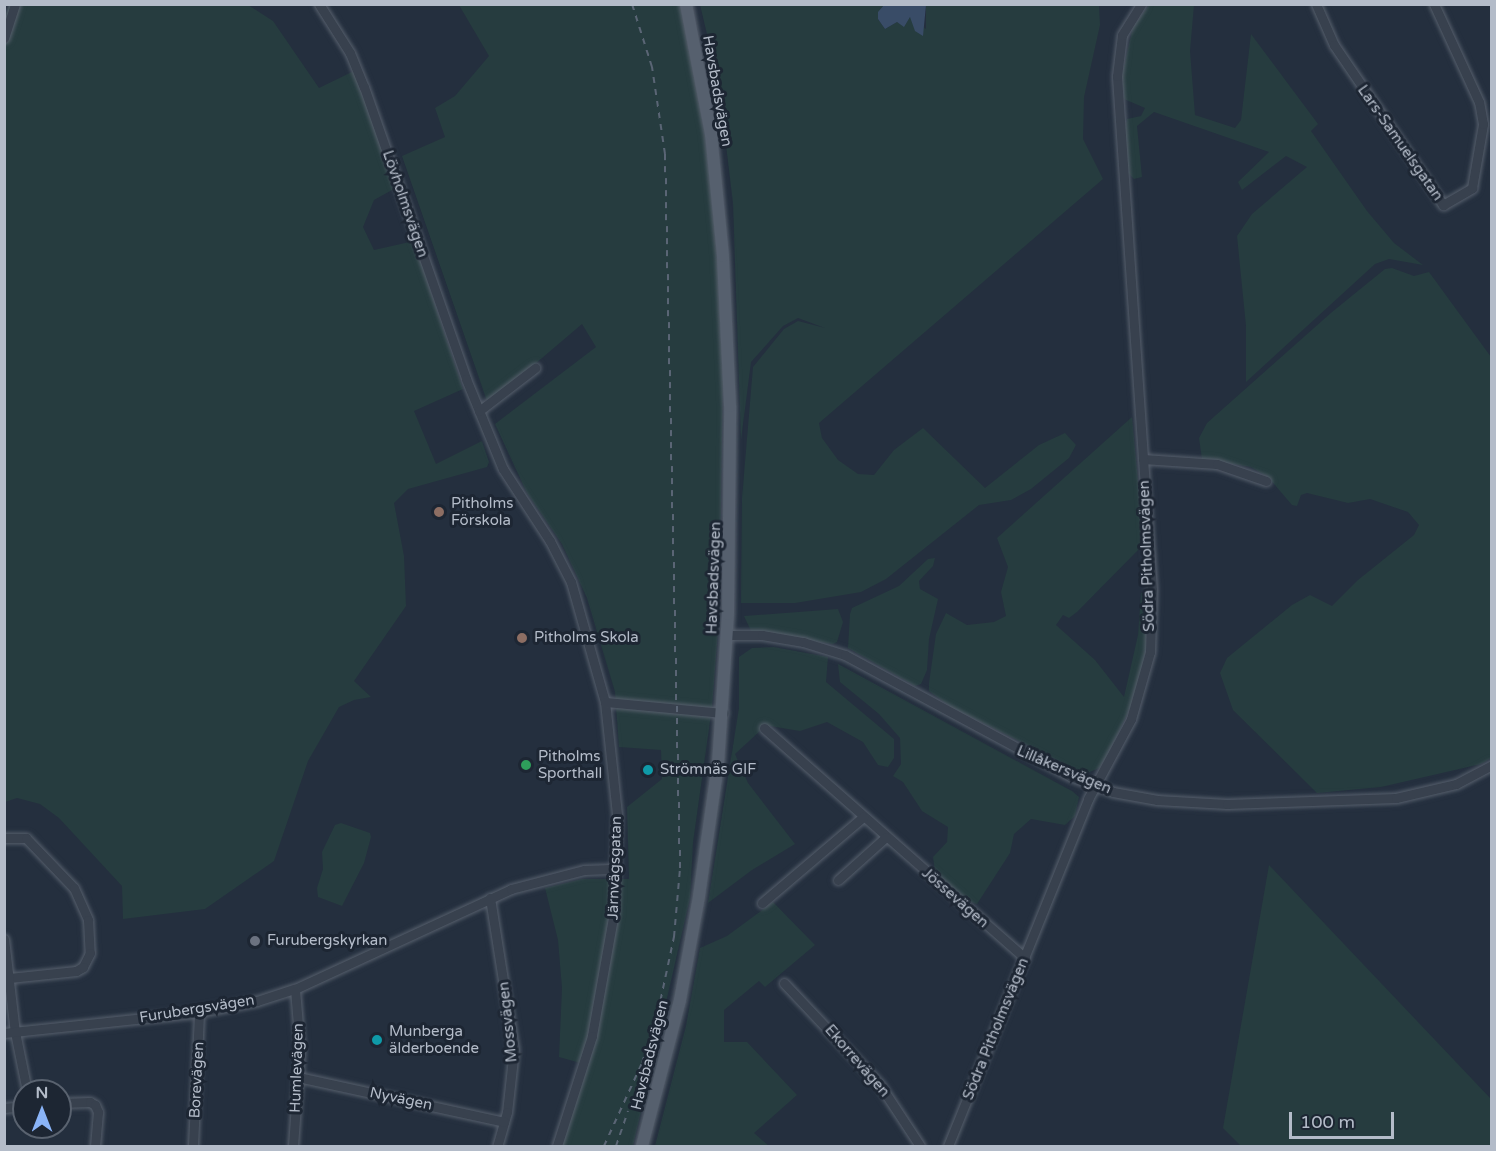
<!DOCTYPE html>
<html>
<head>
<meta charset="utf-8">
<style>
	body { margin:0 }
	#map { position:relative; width:1496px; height:1151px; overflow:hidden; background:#242f3e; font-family:"Varela Round",sans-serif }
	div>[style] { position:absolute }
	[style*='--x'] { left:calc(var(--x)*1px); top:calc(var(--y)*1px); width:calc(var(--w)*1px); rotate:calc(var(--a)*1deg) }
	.green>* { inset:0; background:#263c3f }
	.water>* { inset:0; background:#394c67 }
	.roads { filter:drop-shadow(0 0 2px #565f6c) drop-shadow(0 0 2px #565f6c) }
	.minor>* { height:9px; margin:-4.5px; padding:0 4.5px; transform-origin:4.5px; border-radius:4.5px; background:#38414e }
	.major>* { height:12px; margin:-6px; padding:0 6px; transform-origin:6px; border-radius:6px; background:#56606e }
	.rail>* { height:2px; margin-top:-1px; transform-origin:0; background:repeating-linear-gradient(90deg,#5a6575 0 6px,transparent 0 12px) }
	.dots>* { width:16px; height:16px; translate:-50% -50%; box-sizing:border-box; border:3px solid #1d2633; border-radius:50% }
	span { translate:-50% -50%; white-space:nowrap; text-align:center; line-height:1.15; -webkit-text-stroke:6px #1d2633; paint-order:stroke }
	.street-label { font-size:15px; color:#b4bcc9 }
	.poi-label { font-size:15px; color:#b4bcc9 }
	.left { translate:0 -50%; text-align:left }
	.frame { position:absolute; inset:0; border:6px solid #b4bcc9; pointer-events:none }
	.north { position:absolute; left:12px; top:1079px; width:60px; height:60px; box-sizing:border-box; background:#1d2633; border:2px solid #59626f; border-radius:50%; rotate:0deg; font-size:16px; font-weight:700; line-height:24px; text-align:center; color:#b4bcc9 }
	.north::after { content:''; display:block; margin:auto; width:21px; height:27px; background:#8ab4f8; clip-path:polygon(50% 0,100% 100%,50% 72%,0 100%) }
	.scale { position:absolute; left:1289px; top:1112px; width:105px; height:27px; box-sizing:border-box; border:3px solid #b4bcc9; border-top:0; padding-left:8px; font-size:18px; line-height:21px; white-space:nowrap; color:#b4bcc9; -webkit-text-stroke:4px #1d2633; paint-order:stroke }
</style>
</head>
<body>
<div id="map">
	<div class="green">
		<i style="clip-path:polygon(9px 5px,248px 5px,273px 21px,319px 88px,360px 68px,401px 185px,374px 200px,363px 227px,374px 250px,414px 241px,463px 389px,414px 411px,436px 464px,482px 441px,489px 462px,487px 467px,408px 489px,394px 503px,404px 556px,406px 606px,354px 681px,371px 697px,354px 700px,339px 707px,308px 761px,274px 861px,205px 909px,123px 919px,122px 886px,59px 818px,40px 804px,17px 798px,5px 802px,4px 19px)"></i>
		<i style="clip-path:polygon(459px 5px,681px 5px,702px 103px,724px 320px,719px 619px,712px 707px,693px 843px,690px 898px,633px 1146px,557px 1146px,584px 1064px,559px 1057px,562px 988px,558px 940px,545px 888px,582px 879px,629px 879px,627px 807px,662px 779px,661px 750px,619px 747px,615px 692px,587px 598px,562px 544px,527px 493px,495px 424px,596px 347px,582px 324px,488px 404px,402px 156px,445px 137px,435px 108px,455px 96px,489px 56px)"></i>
		<i style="clip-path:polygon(700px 5px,884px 5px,878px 19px,885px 29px,897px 22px,904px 26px,910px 17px,926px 29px,926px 5px,1099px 5px,1100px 25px,1084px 97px,1083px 139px,1103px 179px,819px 423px,822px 438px,838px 460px,858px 474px,874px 475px,894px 450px,923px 428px,985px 488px,1039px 445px,1065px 433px,1076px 445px,1069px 458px,1031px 489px,1011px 500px,979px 505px,886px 579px,861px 592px,795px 603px,741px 603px,742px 498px,753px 367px,784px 329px,798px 321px,825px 328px,798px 318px,783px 326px,751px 362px,741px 440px,733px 203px,718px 79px)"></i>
		<i style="clip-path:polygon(1149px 5px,1194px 5px,1190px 51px,1195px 115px,1235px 128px,1241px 120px,1251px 34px,1318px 124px,1311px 131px,1367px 211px,1394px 243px,1423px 265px,1389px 259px,1375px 264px,1246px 382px,1246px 326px,1237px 236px,1252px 214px,1307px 167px,1286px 156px,1242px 190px,1238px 182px,1269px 152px,1154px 112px,1137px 126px,1142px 177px,1134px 179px,1127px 172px,1124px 131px,1127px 119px,1141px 116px,1145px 108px,1124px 99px,1122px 75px,1133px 27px)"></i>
		<i style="clip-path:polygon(1392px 268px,1414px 276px,1429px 272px,1491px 357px,1491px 758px,1481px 764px,1381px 787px,1317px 793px,1233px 710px,1220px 673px,1227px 658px,1292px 605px,1310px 595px,1332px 606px,1358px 580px,1414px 535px,1419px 525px,1408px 512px,1370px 499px,1348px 503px,1307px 493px,1301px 495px,1297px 506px,1292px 505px,1268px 477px,1251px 467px,1202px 459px,1199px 438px,1207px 423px,1332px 312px,1385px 269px)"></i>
		<i style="clip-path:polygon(1132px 417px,1144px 544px,1077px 612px,1069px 618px,1063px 615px,1056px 625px,1095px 660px,1124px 697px,1138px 635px,1141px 593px,1147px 593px,1146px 649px,1137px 694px,1108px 754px,1099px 768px,1085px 774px,951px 707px,929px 691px,929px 683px,936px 634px,946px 613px,967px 625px,994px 622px,1006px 616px,1001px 592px,1008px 567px,997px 538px)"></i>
		<i style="clip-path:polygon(935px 558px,933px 566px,919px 581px,920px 589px,938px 599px,929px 639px,927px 670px,921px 684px,915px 686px,848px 648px,850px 614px,852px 608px,899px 586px,928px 559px)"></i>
		<i style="clip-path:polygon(838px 609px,843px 622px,837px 642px,833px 644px,751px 631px,744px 616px)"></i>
		<i style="clip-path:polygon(774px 647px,828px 657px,826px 682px,894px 739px,894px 758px,888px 767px,878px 765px,863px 742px,827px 722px,800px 731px,770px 726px,760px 731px,735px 754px,748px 783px,795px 844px,752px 870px,708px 903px,739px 708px,739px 657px,752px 648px)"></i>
		<i style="clip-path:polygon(838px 664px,1072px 791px,1079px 797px,1075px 816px,1065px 825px,1031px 819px,1014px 834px,1010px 853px,977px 904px,968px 901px,936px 878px,933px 857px,947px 842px,948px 827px,922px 811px,903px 782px,893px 776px,901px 764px,900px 738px,879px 714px,840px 682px)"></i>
		<i style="clip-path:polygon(341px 823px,370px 833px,371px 837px,364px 863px,342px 906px,318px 897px,317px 888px,323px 869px,322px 852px,335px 825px)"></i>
		<i style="clip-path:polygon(1269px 865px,1491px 1099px,1491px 1146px,1241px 1146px,1223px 1128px)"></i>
		<i style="clip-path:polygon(773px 902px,815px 945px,765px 987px,759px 981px,724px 1010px,724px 1042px,747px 1042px,797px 1095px,754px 1133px,769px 1146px,655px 1146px,686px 1026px,700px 948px,727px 936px)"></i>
	</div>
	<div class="water">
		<i style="clip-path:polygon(884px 5px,926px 5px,923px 36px,915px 31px,910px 17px,904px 27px,897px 22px,885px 29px,878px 19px,878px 12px)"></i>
	</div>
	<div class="roads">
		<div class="minor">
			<i style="--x:319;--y:4;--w:58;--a:57.7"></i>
			<i style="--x:350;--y:53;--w:37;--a:68"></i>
			<i style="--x:364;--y:87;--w:309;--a:70.7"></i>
			<i style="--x:466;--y:379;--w:97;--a:67.7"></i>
			<i style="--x:503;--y:469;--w:86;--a:56.9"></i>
			<i style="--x:550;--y:541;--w:46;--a:62.9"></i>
			<i style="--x:571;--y:582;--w:125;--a:74.2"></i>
			<i style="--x:605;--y:702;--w:114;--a:83.9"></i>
			<i style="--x:617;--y:815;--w:97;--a:91.8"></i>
			<i style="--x:614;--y:912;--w:126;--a:100.1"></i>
			<i style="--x:592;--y:1036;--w:115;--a:107.7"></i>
			<i style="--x:1316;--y:4;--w:45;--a:66.3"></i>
			<i style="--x:1334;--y:45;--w:194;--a:55.7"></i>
			<i style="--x:1443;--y:205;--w:34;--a:-30"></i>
			<i style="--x:1472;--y:188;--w:65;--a:-80.2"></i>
			<i style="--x:1483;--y:124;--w:22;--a:-100"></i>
			<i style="--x:1479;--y:102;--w:108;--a:-114.7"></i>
			<i style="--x:4;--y:38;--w:36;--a:-72"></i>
			<i style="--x:479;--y:411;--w:71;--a:-37.5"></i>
			<i style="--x:1143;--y:459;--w:74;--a:3.9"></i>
			<i style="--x:1217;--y:464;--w:52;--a:19.1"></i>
			<i style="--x:727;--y:635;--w:35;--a:0"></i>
			<i style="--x:762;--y:635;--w:42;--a:9.7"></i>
			<i style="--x:803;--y:642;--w:44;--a:17.2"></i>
			<i style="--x:845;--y:655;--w:255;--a:28.3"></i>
			<i style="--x:1070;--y:776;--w:46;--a:20.4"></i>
			<i style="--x:1113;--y:792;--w:45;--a:10.3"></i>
			<i style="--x:1157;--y:800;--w:70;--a:3.3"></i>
			<i style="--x:1227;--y:804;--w:169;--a:-2"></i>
			<i style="--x:1396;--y:798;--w:62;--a:-13.1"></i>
			<i style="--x:1456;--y:784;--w:41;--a:-27.8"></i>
			<i style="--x:605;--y:702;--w:119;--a:5.3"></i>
			<i style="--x:764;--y:728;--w:348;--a:41.4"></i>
			<i style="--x:4;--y:838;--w:22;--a:0"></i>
			<i style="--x:26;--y:838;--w:69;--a:46.2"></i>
			<i style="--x:74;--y:888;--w:35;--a:66"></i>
			<i style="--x:88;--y:920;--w:33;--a:87"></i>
			<i style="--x:90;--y:953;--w:16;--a:117"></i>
			<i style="--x:83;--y:967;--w:8;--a:150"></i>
			<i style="--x:76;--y:971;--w:67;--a:174"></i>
			<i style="--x:838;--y:880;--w:64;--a:-41.9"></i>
			<i style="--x:490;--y:898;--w:153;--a:81"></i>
			<i style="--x:514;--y:1049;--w:63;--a:96.3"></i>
			<i style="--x:507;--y:1112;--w:35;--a:106"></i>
			<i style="--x:762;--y:903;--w:133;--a:-40.4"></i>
			<i style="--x:4;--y:939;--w:94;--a:83.3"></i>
			<i style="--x:15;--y:1032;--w:60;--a:78.5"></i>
			<i style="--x:784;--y:983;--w:140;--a:46.7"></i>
			<i style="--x:880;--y:1085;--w:73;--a:56.7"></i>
			<i style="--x:4;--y:1033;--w:196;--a:-6.1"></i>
			<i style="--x:199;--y:1012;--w:59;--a:-10.7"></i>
			<i style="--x:257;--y:1001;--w:40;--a:-18"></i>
			<i style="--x:295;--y:989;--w:238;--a:-24.8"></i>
			<i style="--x:511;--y:889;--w:75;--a:-14.6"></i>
			<i style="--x:584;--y:870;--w:33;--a:-2"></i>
			<i style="--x:298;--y:1077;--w:211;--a:12.3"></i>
			<i style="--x:60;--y:1103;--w:30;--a:-2"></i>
			<i style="--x:90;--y:1102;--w:6;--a:31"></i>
			<i style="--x:95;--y:1105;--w:8;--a:67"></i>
			<i style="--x:98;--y:1112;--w:34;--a:95"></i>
			<i style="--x:4;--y:1108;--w:20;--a:-6"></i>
			<i style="--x:193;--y:1146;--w:134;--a:-87.4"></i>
			<i style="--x:293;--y:1146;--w:97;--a:-85.9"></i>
			<i style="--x:300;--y:1049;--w:60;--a:-94.8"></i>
			<i style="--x:948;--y:1146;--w:374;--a:-68"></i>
			<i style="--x:1088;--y:799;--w:91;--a:-61.7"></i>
			<i style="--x:1131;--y:719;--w:70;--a:-74.2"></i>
			<i style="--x:1150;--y:652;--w:62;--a:-88.2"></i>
			<i style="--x:1152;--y:590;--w:515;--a:-93.9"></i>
			<i style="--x:1117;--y:76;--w:41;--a:-83"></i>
			<i style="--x:1122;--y:35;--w:36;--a:-58"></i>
		</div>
		<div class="major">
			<i style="--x:642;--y:1146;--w:151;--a:-75.4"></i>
			<i style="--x:680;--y:1000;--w:106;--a:-79.6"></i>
			<i style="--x:699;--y:896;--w:133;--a:-81.8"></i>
			<i style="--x:718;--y:764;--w:150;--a:-86.2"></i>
			<i style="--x:728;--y:614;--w:208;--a:-89.4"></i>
			<i style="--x:730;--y:406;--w:150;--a:-92.7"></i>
			<i style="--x:723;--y:256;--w:123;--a:-95.6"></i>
			<i style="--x:711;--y:134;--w:132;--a:-100.9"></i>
		</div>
	</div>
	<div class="rail">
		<i style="--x:604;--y:1146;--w:91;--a:-65.4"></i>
		<i style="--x:642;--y:1063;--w:53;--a:-72.6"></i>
		<i style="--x:658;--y:1012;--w:77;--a:-78"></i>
		<i style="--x:674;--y:937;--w:69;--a:-85"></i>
		<i style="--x:680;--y:868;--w:714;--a:-91.2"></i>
		<i style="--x:665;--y:154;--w:88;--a:-98.5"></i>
		<i style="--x:652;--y:67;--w:66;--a:-107.6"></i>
		<i style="--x:616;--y:1146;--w:37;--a:-71"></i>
	</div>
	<div class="dots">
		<i style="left:439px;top:512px;background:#8d6e63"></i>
		<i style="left:522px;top:638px;background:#8d6e63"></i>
		<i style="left:526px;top:765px;background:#2e9e5b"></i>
		<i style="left:648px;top:770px;background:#0f9aa8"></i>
		<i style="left:255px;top:941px;background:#6b7280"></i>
		<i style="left:377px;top:1040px;background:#0f9aa8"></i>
	</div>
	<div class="street-label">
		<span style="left:717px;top:91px;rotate:80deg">Havsbadsvägen</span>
		<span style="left:1400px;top:143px;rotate:55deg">Lars-Samuelsgatan</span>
		<span style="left:405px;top:204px;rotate:71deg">Lövholmsvägen</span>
		<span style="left:1147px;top:556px;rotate:-92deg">Södra Pitholmsvägen</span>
		<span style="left:714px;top:578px;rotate:-88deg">Havsbadsvägen</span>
		<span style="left:1064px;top:770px;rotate:23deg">Lillåkersvägen</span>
		<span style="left:615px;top:868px;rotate:-88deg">Järnvägsgatan</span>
		<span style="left:955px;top:898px;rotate:41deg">Jössevägen</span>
		<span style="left:197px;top:1009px;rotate:-9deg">Furubergsvägen</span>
		<span style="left:508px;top:1022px;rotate:-96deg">Mossvägen</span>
		<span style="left:996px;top:1029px;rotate:-68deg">Södra Pitholmsvägen</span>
		<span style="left:650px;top:1055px;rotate:-76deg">Havsbadsvägen</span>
		<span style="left:857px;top:1061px;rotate:49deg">Ekorrevägen</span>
		<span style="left:297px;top:1068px;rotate:-88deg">Humlevägen</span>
		<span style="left:197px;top:1080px;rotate:-87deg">Borevägen</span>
		<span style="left:401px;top:1099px;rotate:12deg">Nyvägen</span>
	</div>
	<div class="poi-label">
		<span class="left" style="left:451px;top:512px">Pitholms<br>Förskola</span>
		<span class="left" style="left:534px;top:638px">Pitholms Skola</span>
		<span class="left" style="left:538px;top:765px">Pitholms<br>Sporthall</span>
		<span class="left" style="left:660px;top:770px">Strömnäs GIF</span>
		<span class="left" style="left:267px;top:941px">Furubergskyrkan</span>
		<span class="left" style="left:389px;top:1040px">Munberga<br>älderboende</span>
	</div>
	<div class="frame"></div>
	<div class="north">N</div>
	<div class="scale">100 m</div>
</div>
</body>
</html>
